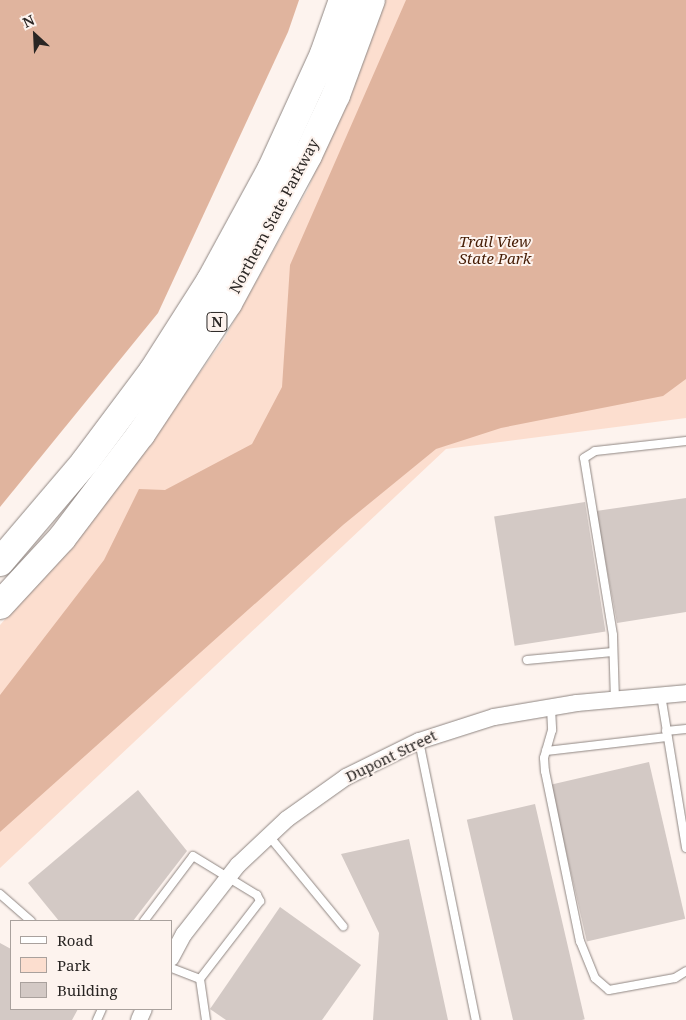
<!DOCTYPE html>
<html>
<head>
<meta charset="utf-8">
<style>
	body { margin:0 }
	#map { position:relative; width:686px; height:1020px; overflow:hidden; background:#fdf3ee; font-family:"Noto Serif",serif }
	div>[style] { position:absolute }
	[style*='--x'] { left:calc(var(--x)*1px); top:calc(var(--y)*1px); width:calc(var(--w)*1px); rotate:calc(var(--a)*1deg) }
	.green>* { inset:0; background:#fcdecf }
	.forest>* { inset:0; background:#e0b49e }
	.building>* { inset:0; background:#d3c9c5; transform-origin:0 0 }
	.roads { filter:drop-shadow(0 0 1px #8f8682) drop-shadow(0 0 1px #8f8682) }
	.service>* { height:8px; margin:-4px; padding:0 4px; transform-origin:4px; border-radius:4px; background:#fff }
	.minor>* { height:16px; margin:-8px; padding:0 8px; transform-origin:8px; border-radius:8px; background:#fff }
	.motorway>* { height:28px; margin:-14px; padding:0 14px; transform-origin:14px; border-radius:14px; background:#fff }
	span { translate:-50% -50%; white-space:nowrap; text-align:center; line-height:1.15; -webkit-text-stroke:4px #fdf3ee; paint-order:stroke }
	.shield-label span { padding:1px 4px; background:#fdf3ee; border:1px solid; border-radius:4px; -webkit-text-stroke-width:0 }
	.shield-label { font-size:14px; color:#2a2624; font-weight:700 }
	.street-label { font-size:15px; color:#2a2624 }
	.park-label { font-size:15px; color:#451c04; font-style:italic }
	.legend { position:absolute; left:10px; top:920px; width:162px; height:90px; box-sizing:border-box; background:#fdf3ee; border:1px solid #a9a19d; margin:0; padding:6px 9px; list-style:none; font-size:15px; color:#2a2624 }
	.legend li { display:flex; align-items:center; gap:10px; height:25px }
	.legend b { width:25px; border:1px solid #a9a19d }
	.north { position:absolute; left:10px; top:10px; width:50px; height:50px; -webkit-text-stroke:4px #fdf3ee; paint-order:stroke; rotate:335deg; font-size:14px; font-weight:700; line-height:20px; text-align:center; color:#2a2624 }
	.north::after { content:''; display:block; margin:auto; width:18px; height:22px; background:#2a2624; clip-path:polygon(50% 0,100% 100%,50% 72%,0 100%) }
</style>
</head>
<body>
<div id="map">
	<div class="green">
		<i style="clip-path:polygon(384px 0,686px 0,686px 418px,446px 449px,0 868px,0 625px,100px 511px,224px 339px,308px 189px)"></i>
	</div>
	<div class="forest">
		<i style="clip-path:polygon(0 0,299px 0,288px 32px,158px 313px,0 507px)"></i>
		<i style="clip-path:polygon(406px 0,686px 0,686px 379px,663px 396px,501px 428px,436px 449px,343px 525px,0 832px,0 695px,104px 560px,139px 489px,165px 490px,252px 444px,282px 387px,290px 265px)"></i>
	</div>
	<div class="building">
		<i style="clip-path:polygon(686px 498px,686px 612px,617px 623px,596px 511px)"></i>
		<i style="left:585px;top:502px;width:131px;height:92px;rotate:81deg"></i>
		<i style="left:649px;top:762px;width:161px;height:101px;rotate:77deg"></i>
		<i style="clip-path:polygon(138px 790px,187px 851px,133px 921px,59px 921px,28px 883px)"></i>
		<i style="left:535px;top:804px;width:221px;height:70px;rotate:77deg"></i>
		<i style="clip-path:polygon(409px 839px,448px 1020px,373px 1020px,379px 933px,341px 854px)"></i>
		<i style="clip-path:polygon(280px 907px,361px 965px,322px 1020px,226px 1020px,210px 1009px)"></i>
		<i style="clip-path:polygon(0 943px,11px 949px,11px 1009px,78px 1009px,72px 1020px,0 1020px)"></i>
	</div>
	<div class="roads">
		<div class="service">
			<i style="--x:527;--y:660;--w:86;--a:-5.3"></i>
			<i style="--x:661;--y:695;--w:155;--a:80.7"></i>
			<i style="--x:615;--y:700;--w:65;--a:-91.8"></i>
			<i style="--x:613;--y:635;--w:179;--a:-99.3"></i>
			<i style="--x:584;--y:458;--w:13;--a:-32"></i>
			<i style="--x:595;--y:451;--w:92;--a:-6.3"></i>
			<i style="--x:551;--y:708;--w:22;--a:87"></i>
			<i style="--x:552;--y:730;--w:29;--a:106"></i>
			<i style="--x:544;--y:758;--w:13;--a:86"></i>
			<i style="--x:545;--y:771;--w:174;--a:78.4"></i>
			<i style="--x:580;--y:941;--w:40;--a:68"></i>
			<i style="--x:595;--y:978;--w:18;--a:41"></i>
			<i style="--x:609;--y:990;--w:67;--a:-10.3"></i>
			<i style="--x:675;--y:978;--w:13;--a:-32"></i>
			<i style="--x:666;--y:731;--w:20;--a:-6"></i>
			<i style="--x:419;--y:741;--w:285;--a:78.5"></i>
			<i style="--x:546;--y:751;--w:122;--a:-6.6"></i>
			<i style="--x:269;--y:836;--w:117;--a:50.6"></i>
			<i style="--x:0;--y:894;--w:41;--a:41.1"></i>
			<i style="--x:144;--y:921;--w:81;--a:-53"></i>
			<i style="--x:193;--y:856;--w:75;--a:31.4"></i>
			<i style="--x:257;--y:895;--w:7;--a:63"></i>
			<i style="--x:260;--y:901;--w:98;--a:127.6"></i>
			<i style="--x:200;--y:979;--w:31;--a:-159"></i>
			<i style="--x:200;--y:979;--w:41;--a:81.7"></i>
			<i style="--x:97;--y:1020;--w:12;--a:-66"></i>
		</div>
		<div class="minor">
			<i style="--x:171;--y:958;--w:27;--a:-62"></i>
			<i style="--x:184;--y:934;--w:88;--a:-52"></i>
			<i style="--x:238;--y:865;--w:67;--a:-43.2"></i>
			<i style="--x:287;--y:819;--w:72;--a:-35.4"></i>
			<i style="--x:346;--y:777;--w:81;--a:-26.3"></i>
			<i style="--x:419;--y:741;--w:79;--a:-17.7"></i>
			<i style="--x:494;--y:717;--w:84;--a:-9.6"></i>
			<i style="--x:577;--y:703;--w:109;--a:-5.2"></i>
			<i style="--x:139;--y:1020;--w:12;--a:-66"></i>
		</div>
		<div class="motorway">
			<i style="--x:0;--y:562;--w:131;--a:-49.6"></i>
			<i style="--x:85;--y:462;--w:114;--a:-53.2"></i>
			<i style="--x:153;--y:371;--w:108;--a:-57.5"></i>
			<i style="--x:211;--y:280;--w:125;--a:-61.4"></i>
			<i style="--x:271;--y:170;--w:128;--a:-65.4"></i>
			<i style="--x:324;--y:54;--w:57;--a:-70.6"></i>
			<i style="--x:0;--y:605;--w:91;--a:-47.2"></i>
			<i style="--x:62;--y:538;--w:131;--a:-52.8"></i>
			<i style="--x:141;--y:434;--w:157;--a:-56.4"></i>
			<i style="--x:228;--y:303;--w:168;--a:-61.6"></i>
			<i style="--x:308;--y:155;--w:66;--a:-65"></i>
			<i style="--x:336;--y:95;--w:101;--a:-69.8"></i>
		</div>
	</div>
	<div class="shield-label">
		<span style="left:217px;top:322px">N</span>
	</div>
	<div class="street-label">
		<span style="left:274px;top:216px;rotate:-62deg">Northern State Parkway</span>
		<span style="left:391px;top:756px;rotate:-26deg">Dupont Street</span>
	</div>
	<div class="park-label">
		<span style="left:495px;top:250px">Trail View<br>State Park</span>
	</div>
	<ul class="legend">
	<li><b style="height:6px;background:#fff"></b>Road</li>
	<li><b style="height:14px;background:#fcdecf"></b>Park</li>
	<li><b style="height:14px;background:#d3c9c5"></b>Building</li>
	</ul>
	<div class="north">N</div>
</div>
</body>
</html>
